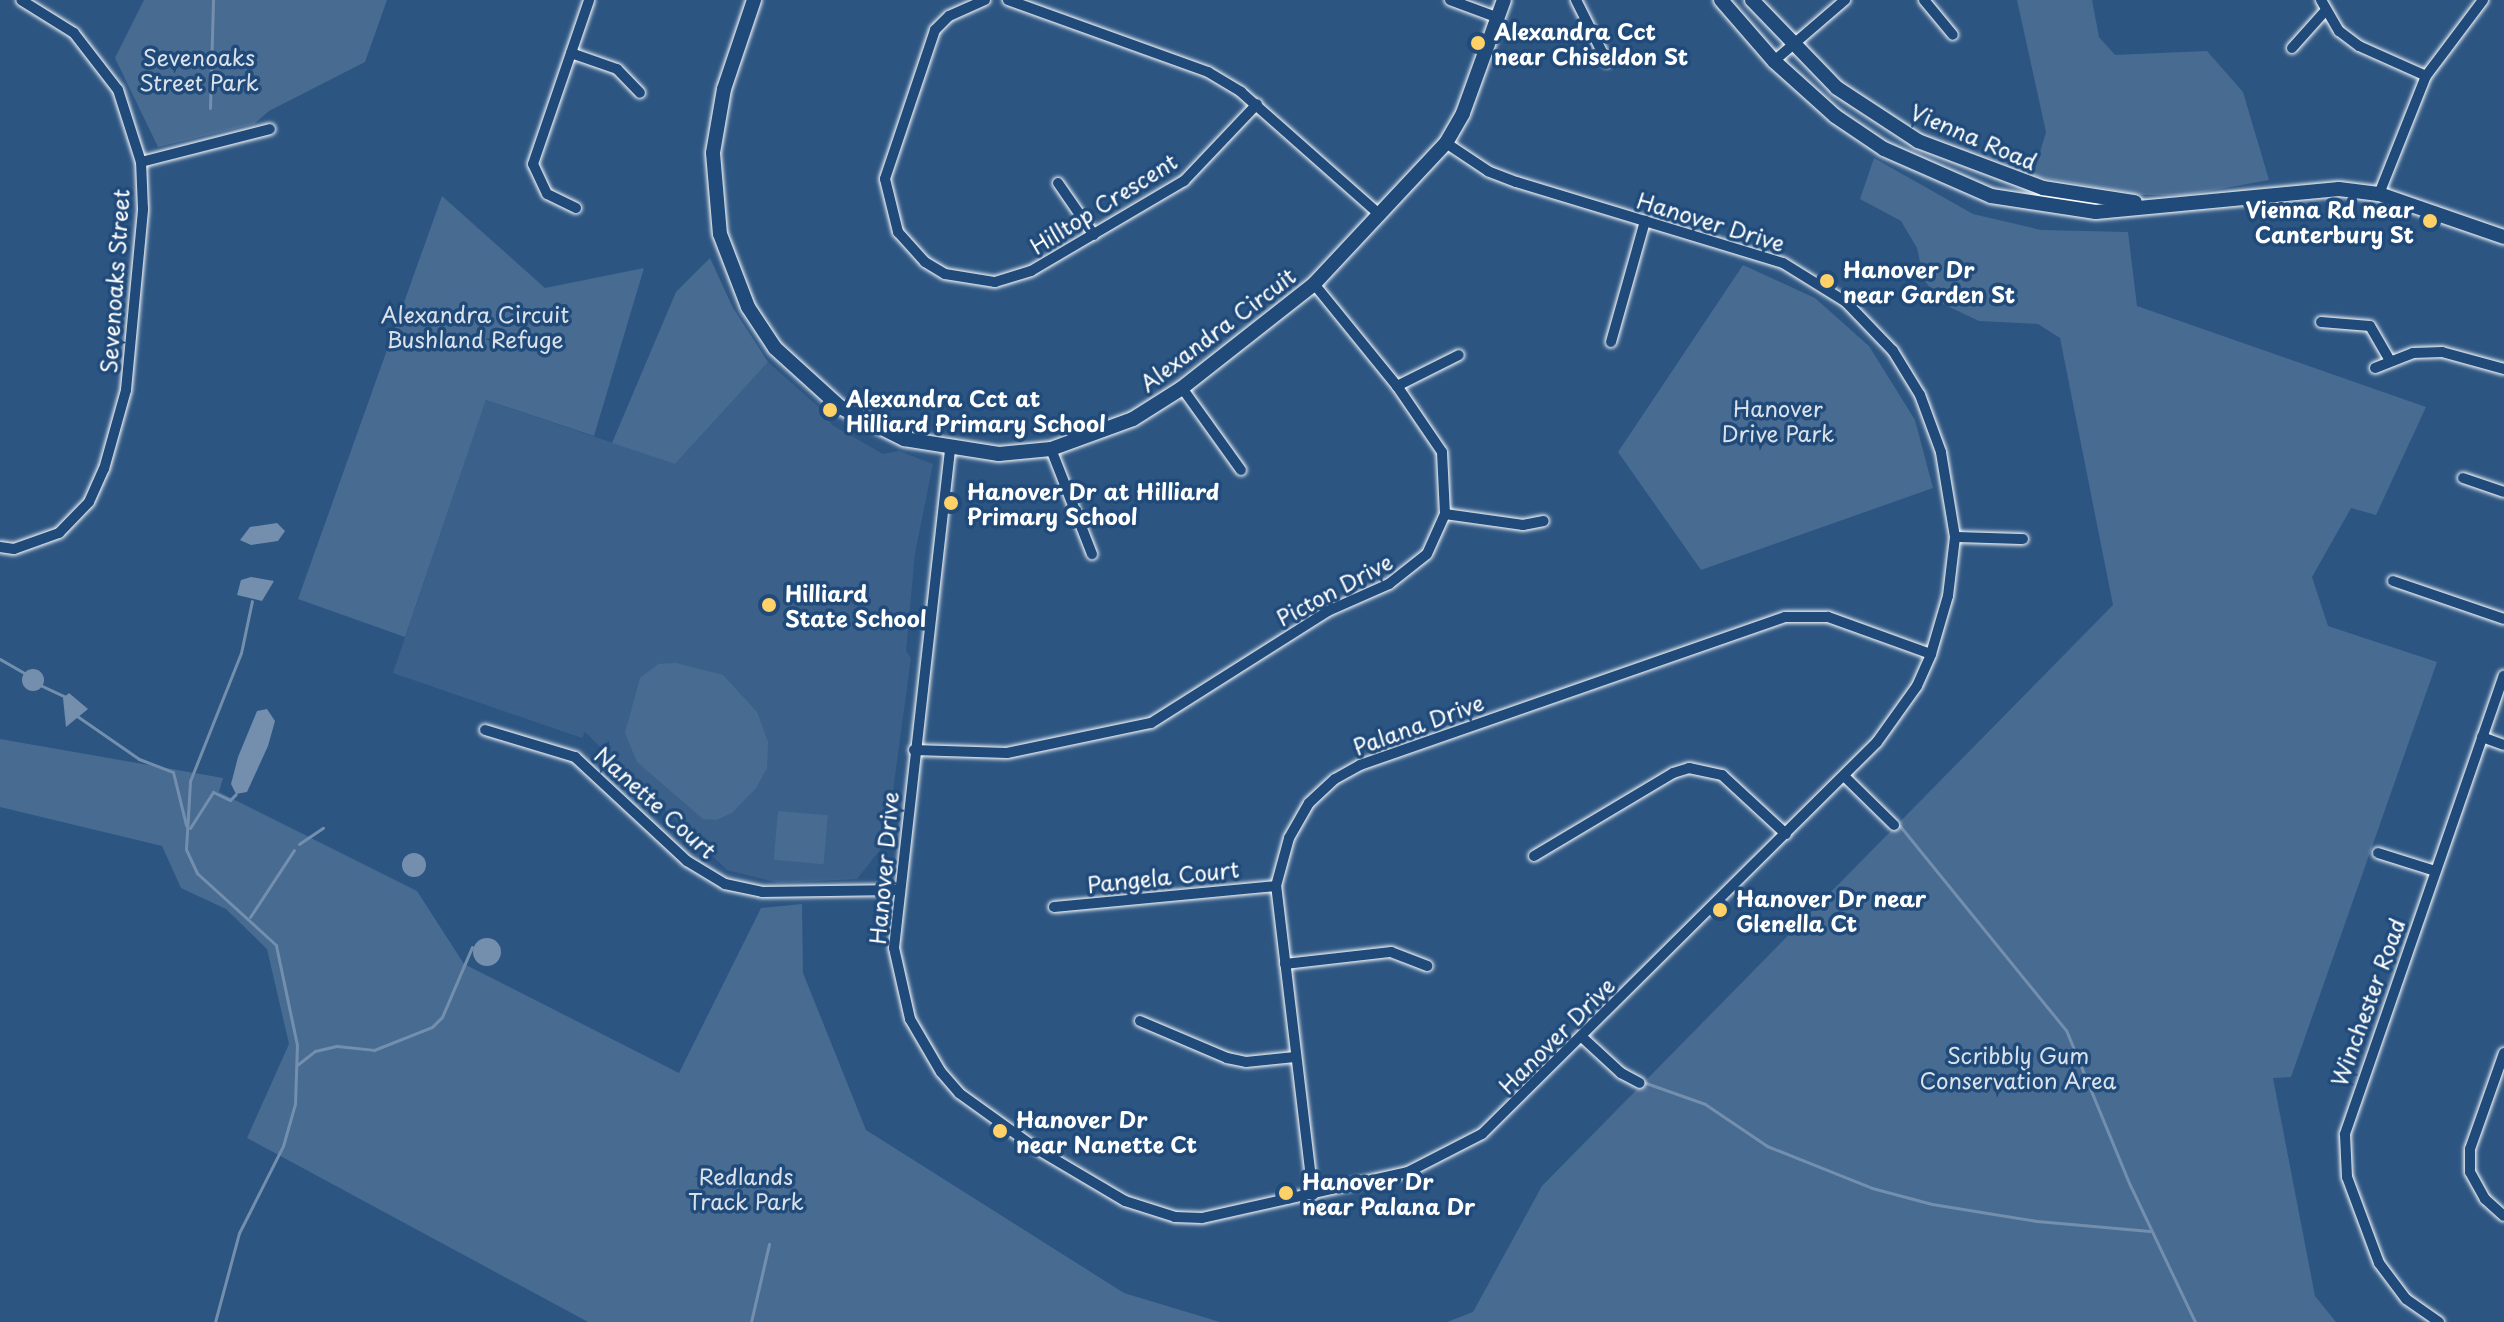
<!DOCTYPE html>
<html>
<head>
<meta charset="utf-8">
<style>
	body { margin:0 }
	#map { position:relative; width:2504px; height:1322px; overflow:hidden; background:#2c5582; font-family:"Playpen Sans",sans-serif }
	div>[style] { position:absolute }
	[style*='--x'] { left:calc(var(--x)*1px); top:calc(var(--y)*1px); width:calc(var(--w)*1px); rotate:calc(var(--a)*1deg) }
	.built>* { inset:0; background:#3b618b }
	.green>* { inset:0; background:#486b92; transform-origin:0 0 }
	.water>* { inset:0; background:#748fad }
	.round { border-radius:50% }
	.stream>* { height:3px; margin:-1.5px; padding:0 1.5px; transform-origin:1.5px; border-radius:1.5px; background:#748fad }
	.roads { filter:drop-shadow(0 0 2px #fff) drop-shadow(0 0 2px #fff) }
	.street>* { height:10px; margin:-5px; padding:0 5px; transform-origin:5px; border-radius:5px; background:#1f4a7a }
	.secondary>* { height:14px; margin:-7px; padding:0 7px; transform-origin:7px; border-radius:7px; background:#1f4a7a }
	.dots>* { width:22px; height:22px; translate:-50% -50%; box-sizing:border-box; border:4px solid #1f4a7a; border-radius:50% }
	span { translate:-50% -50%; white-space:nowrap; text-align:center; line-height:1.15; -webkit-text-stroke:7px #1f4a7a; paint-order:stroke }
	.poi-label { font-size:22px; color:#fff; font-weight:700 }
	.left { translate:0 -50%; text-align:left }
	.right { translate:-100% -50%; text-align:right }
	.park-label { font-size:22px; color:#dae1e9 }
	.street-label { font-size:22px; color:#fff }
</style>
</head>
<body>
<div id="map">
	<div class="built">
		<i style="clip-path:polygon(768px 362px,822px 410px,832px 425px,883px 454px,899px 451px,933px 464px,915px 553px,906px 651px,911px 658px,886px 842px,857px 879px,779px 883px,727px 870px,585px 732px,582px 738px,393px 673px,486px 400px,675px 464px)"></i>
	</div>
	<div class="green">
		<i style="clip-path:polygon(144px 0,387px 0,365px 62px,269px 111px,254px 124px,158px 147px,115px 58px)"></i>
		<i style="clip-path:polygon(2017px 0,2092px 0,2099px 37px,2115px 55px,2207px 51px,2243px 92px,2269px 180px,2186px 195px,2141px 195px,2033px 176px,2046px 132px)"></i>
		<i style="clip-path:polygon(1874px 158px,1973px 214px,2041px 230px,2128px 232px,2137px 306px,2426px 407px,2376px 515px,2351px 508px,2312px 577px,2328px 626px,2437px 662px,2291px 1077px,2273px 1078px,2315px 1296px,2336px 1322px,1447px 1322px,1473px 1312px,1542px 1186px,2113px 605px,2060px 338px,2038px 324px,1979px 321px,1943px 304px,1924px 280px,1917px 248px,1901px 221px,1860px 199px)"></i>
		<i style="clip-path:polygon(442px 196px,545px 288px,644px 268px,594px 436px,486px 400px,405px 637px,298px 599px)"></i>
		<i style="clip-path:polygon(710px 258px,733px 308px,768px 362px,675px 464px,612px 443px,676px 292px)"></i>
		<i style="clip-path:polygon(1743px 265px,1815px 298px,1869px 346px,1915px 420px,1933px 488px,1701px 570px,1618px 452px)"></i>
		<i style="clip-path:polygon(676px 663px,723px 675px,757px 712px,768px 742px,767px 768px,756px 788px,732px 813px,716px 820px,703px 819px,637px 762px,625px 733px,640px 678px,658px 664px)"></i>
		<i style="clip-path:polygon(0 739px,223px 778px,219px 792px,417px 891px,464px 964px,679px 1073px,761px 908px,802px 904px,803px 973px,866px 1130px,1124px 1293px,1220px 1322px,588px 1322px,247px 1138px,289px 1044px,267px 949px,226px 909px,181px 888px,162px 846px,0 807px)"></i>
		<i style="left:778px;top:811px;width:50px;height:49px;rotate:5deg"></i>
	</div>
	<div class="water">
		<i style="clip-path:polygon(277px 523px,285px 531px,278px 541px,251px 545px,240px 540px,250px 527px)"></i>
		<i style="clip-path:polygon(251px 577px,274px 581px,262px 601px,237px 595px,241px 580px)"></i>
		<i class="round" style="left:22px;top:669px;width:22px;height:22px"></i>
		<i style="clip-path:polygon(69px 693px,88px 709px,66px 727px,63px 698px)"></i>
		<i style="clip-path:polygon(267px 709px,275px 721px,268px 746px,247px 792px,236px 794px,231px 784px,238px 757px,257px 711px)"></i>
		<i class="round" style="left:402px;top:853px;width:24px;height:24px"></i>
		<i class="round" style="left:473px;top:938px;width:28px;height:28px"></i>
	</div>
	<div class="stream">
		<i style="--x:210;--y:108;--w:108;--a:-88.4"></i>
		<i style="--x:0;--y:659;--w:32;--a:30"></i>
		<i style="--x:40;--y:685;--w:31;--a:25"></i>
		<i style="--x:77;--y:716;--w:75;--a:34.7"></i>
		<i style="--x:139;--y:759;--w:36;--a:21"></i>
		<i style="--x:173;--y:772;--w:55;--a:76.2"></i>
		<i style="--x:1900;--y:826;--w:263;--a:50.9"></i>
		<i style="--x:2066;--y:1030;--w:168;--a:67.6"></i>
		<i style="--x:2130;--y:1185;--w:152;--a:64.6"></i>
		<i style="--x:190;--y:828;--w:43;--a:-57.4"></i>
		<i style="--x:213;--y:792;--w:19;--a:25"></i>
		<i style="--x:230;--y:800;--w:8;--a:-45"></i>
		<i style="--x:299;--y:844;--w:29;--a:-34"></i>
		<i style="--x:250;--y:917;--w:80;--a:-56.7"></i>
		<i style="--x:297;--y:1065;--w:23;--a:-38"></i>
		<i style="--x:315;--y:1051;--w:23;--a:-13"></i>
		<i style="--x:337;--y:1046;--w:37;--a:6"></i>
		<i style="--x:374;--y:1050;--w:62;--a:-21.6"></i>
		<i style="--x:432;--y:1027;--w:14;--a:-45"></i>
		<i style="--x:442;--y:1017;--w:76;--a:-66.8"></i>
		<i style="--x:1643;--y:1082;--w:66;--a:19.5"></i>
		<i style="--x:1705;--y:1104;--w:75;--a:34.1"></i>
		<i style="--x:1767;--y:1146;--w:113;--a:21.8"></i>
		<i style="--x:1872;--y:1188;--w:62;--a:14.9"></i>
		<i style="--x:1932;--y:1204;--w:106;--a:9.2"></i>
		<i style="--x:2037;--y:1221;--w:113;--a:5.1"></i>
		<i style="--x:215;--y:1322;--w:92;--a:-74.9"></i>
		<i style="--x:239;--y:1233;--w:97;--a:-63.2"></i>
		<i style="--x:283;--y:1146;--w:44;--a:-74.1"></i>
		<i style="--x:295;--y:1104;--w:59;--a:-88.1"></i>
		<i style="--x:297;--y:1045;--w:102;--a:-101.9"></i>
		<i style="--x:276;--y:945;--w:107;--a:-137.7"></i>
		<i style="--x:197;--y:873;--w:26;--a:-115"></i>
		<i style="--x:186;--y:849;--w:68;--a:-86.6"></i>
		<i style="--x:190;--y:781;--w:138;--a:-68.3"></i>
		<i style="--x:241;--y:653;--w:53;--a:-78.1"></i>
		<i style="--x:751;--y:1322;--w:80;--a:-77"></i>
	</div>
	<div class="roads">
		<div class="street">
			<i style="--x:985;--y:0;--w:39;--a:156"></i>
			<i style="--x:949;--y:16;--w:20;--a:135"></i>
			<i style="--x:935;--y:30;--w:157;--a:108.6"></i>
			<i style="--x:885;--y:179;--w:55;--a:76.2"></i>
			<i style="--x:898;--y:232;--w:40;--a:48"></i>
			<i style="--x:925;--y:262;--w:23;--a:31"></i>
			<i style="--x:945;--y:274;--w:51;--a:9.1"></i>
			<i style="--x:995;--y:282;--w:38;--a:-17"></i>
			<i style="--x:1031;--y:271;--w:178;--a:-30.5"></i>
			<i style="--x:1184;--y:181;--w:106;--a:-46.5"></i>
			<i style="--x:1008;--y:0;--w:213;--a:19.8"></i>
			<i style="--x:1208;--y:72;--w:39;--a:31"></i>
			<i style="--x:1241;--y:92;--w:186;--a:41.5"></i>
			<i style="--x:1450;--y:0;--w:49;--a:20.3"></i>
			<i style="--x:1576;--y:0;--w:69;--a:63.4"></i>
			<i style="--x:1924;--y:0;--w:45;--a:50.4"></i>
			<i style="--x:2321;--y:0;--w:36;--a:60"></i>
			<i style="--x:2339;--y:31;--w:25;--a:37"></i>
			<i style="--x:2359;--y:46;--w:73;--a:24.1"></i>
			<i style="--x:2292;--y:48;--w:51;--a:-48.2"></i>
			<i style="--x:571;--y:53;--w:49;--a:19.2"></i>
			<i style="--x:617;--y:69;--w:33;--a:46"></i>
			<i style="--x:1774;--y:61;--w:94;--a:-40.7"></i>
			<i style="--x:141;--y:162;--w:133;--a:-14.3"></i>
			<i style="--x:1058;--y:183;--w:63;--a:55.3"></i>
			<i style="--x:2379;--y:194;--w:127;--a:-68.3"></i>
			<i style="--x:2426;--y:76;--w:95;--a:-53.1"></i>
			<i style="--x:576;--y:208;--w:32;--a:-154"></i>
			<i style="--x:547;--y:194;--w:33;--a:-115"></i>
			<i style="--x:533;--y:164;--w:173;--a:-71.1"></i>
			<i style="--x:2321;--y:322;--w:49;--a:4.7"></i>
			<i style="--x:2370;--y:326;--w:39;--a:60"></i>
			<i style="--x:1611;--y:342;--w:126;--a:-74.3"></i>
			<i style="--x:2375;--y:368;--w:41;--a:-21.5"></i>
			<i style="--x:2413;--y:353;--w:29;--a:-2"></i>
			<i style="--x:2442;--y:352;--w:64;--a:15.3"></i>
			<i style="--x:1397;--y:386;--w:69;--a:-26.6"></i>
			<i style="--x:1182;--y:388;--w:101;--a:54.3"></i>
			<i style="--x:1051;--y:449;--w:113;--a:68.7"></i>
			<i style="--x:950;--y:450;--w:501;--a:96.42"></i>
			<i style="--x:894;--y:948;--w:73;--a:77.3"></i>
			<i style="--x:910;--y:1019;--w:61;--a:59.7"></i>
			<i style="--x:941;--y:1072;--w:28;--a:49"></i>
			<i style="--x:959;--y:1093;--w:96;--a:35.7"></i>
			<i style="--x:1037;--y:1149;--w:102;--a:30.6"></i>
			<i style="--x:1125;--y:1201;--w:52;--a:17.7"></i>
			<i style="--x:1175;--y:1217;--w:27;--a:2"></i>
			<i style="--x:1202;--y:1218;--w:211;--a:-12.6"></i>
			<i style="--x:1408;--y:1172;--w:83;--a:-27.2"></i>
			<i style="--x:1482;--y:1134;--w:556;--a:-44.78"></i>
			<i style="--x:1877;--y:742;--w:69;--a:-54.5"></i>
			<i style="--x:1917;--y:686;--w:35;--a:-66"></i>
			<i style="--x:1931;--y:654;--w:60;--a:-73.7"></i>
			<i style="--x:1948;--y:596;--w:59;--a:-83.2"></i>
			<i style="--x:1955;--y:537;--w:86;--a:-99.4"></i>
			<i style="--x:1941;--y:452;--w:61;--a:-110.2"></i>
			<i style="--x:1920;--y:395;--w:52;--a:-121.5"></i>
			<i style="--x:1893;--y:351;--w:68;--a:-133.8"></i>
			<i style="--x:1846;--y:302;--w:74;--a:-148.2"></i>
			<i style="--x:1783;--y:263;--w:279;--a:-163.1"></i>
			<i style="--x:1516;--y:182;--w:30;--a:-159"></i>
			<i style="--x:1488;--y:171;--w:50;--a:-146.3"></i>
			<i style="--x:2463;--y:478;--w:43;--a:18.9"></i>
			<i style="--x:1445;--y:514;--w:79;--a:8"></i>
			<i style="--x:1523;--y:525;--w:21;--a:-11"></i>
			<i style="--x:1955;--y:537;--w:68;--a:1.7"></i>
			<i style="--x:0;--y:547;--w:14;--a:8"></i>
			<i style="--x:14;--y:549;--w:48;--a:-19.6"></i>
			<i style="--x:59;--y:533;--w:43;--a:-45.9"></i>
			<i style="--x:89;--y:502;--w:36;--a:-66"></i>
			<i style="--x:104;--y:469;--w:82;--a:-74.4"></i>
			<i style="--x:126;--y:390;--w:182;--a:-84.6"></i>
			<i style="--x:143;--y:209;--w:47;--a:-92.4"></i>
			<i style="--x:141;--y:162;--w:76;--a:-107.7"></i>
			<i style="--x:118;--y:90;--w:72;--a:-127.7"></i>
			<i style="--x:74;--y:33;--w:62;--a:-148.1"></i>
			<i style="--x:2393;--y:581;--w:117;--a:18.9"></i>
			<i style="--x:485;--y:730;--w:94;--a:16.7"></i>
			<i style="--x:575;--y:757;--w:153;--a:42.9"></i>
			<i style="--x:687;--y:861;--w:44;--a:31.2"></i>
			<i style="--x:725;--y:884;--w:38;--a:12"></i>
			<i style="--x:762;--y:892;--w:135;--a:-0.8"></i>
			<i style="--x:2482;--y:737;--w:23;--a:20"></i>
			<i style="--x:914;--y:750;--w:93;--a:1.8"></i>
			<i style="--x:1007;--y:753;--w:147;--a:-11.8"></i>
			<i style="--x:1151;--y:723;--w:209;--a:-32.3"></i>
			<i style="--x:1328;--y:611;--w:67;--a:-23.9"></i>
			<i style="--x:1389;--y:584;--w:48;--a:-38.3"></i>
			<i style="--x:1427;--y:554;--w:44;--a:-65.8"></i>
			<i style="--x:1445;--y:514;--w:62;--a:-92.8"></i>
			<i style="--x:1442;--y:452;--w:80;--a:-124.3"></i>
			<i style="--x:1397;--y:386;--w:132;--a:-129.1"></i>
			<i style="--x:1844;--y:776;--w:70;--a:44.4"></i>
			<i style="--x:2378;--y:853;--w:60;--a:17.5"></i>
			<i style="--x:1534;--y:856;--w:162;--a:-30.8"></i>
			<i style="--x:1673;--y:773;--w:17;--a:-17"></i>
			<i style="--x:1689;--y:768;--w:34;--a:12"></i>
			<i style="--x:1722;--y:775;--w:87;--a:42.7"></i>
			<i style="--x:1054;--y:907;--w:223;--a:-5.4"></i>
			<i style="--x:1285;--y:964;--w:107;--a:-6.5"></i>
			<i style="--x:1391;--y:952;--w:39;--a:21"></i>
			<i style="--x:1140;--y:1021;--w:95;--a:23"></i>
			<i style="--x:1227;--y:1058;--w:19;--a:12"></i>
			<i style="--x:1246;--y:1062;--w:49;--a:-5.8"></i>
			<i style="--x:1583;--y:1038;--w:52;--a:42.6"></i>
			<i style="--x:1621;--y:1073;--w:21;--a:28"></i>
			<i style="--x:2504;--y:1053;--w:102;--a:109.5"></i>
			<i style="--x:2470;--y:1149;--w:23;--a:90"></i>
			<i style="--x:2470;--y:1172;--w:31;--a:61"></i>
			<i style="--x:2485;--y:1199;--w:25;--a:42"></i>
			<i style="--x:1313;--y:1195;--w:311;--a:-96.8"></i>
			<i style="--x:1276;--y:886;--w:50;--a:-74.8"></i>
			<i style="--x:1289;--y:838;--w:40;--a:-60.3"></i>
			<i style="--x:1309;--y:803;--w:35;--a:-43"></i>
			<i style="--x:1335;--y:779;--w:29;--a:-29"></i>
			<i style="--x:1360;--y:765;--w:450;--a:-19.2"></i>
			<i style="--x:1785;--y:617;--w:43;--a:0"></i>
			<i style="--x:1828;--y:617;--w:109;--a:19.8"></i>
			<i style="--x:2439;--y:1322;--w:40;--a:-145.1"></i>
			<i style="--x:2406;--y:1299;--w:45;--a:-126.9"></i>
			<i style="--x:2379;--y:1263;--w:92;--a:-110.4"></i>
			<i style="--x:2347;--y:1177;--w:43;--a:-92.7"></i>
			<i style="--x:2345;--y:1134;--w:485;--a:-70.9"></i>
		</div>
		<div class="secondary">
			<i style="--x:754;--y:0;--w:94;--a:108.6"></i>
			<i style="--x:724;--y:89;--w:65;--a:99.8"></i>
			<i style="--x:713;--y:153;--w:81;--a:85.1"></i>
			<i style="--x:720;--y:234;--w:78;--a:69"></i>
			<i style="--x:748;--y:307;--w:49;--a:56.6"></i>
			<i style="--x:775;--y:348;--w:88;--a:42.2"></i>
			<i style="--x:840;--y:407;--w:72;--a:26.6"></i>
			<i style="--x:904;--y:439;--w:96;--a:9"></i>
			<i style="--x:999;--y:454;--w:52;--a:-5.5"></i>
			<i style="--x:1051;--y:449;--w:87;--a:-20.1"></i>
			<i style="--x:1133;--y:419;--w:58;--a:-32.3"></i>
			<i style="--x:1182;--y:388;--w:168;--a:-38.2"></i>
			<i style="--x:1314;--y:284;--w:193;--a:-46.9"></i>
			<i style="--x:1446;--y:143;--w:34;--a:-60"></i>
			<i style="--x:1463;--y:113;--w:120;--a:-70.1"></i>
			<i style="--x:1721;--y:0;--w:81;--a:49"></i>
			<i style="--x:1774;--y:61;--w:82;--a:42"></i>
			<i style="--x:1835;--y:116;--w:59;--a:34"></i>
			<i style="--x:1884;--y:149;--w:117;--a:23.7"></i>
			<i style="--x:1991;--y:196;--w:106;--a:8.7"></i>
			<i style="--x:2096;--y:212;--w:244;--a:-5.4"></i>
			<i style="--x:2339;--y:189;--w:40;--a:7.1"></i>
			<i style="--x:2379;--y:194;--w:132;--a:19"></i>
			<i style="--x:1752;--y:0;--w:122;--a:46"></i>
			<i style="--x:1837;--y:88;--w:97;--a:33.2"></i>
			<i style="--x:1918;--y:141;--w:134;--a:20.6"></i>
			<i style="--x:2043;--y:188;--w:93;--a:8.7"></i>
		</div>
	</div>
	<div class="dots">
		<i style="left:1478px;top:43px;background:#ffd166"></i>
		<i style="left:2430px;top:221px;background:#ffd166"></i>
		<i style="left:1827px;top:281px;background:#ffd166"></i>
		<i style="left:830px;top:410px;background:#ffd166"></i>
		<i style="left:951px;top:503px;background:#ffd166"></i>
		<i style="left:769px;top:605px;background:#ffd166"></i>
		<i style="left:1720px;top:910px;background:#ffd166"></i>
		<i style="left:1000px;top:1131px;background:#ffd166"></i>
		<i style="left:1286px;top:1193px;background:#ffd166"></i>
	</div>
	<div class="poi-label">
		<span class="left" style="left:1494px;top:43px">Alexandra Cct<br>near Chiseldon St</span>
		<span class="right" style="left:2414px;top:221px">Vienna Rd near<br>Canterbury St</span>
		<span class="left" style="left:1843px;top:281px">Hanover Dr<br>near Garden St</span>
		<span class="left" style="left:846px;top:410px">Alexandra Cct at<br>Hilliard Primary School</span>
		<span class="left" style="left:967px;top:503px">Hanover Dr at Hilliard<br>Primary School</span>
		<span class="left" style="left:785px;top:605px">Hilliard<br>State School</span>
		<span class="left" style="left:1736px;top:910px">Hanover Dr near<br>Glenella Ct</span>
		<span class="left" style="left:1016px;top:1131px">Hanover Dr<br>near Nanette Ct</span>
		<span class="left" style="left:1302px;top:1193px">Hanover Dr<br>near Palana Dr</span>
	</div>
	<div class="park-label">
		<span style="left:199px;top:69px">Sevenoaks<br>Street Park</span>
		<span style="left:475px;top:326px">Alexandra Circuit<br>Bushland Refuge</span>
		<span style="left:1778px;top:420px">Hanover<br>Drive Park</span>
		<span style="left:2018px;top:1067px">Scribbly Gum<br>Conservation Area</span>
		<span style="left:746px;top:1188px">Redlands<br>Track Park</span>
	</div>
	<div class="street-label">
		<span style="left:1974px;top:136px;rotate:23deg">Vienna Road</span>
		<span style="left:1103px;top:203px;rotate:-32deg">Hilltop Crescent</span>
		<span style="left:1711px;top:221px;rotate:17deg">Hanover Drive</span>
		<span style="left:114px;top:281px;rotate:-86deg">Sevenoaks Street</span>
		<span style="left:1217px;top:329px;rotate:-37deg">Alexandra Circuit</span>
		<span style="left:1334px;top:589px;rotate:-28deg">Picton Drive</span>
		<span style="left:1418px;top:724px;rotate:-20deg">Palana Drive</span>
		<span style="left:656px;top:802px;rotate:42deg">Nanette Court</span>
		<span style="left:883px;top:868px;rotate:-85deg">Hanover Drive</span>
		<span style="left:1163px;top:876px;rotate:-6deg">Pangela Court</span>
		<span style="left:2367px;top:1002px;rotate:-70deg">Winchester Road</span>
		<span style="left:1556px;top:1035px;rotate:-45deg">Hanover Drive</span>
	</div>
</div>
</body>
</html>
